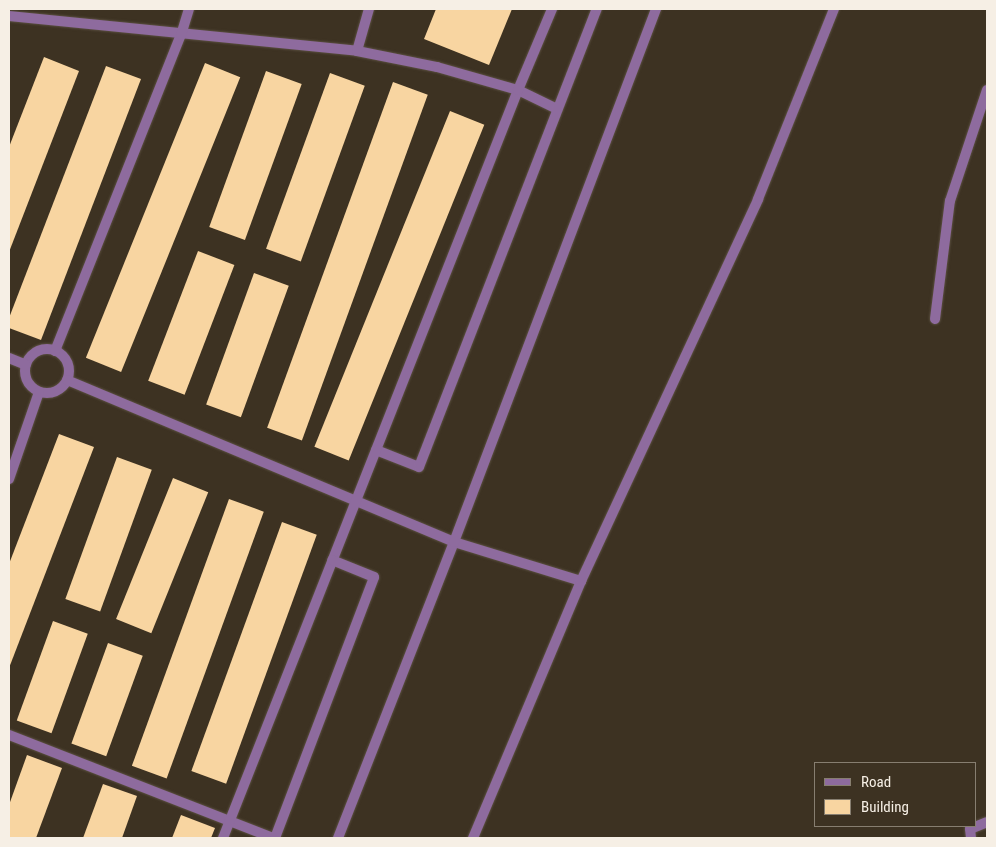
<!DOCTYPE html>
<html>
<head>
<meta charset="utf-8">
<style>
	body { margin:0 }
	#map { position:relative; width:996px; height:847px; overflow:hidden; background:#3d3222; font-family:"Roboto Condensed",sans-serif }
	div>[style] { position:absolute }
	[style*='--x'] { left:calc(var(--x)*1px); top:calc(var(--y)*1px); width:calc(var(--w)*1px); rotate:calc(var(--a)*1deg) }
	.building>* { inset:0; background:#f8d5a1; transform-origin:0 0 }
	.roads { filter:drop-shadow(0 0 1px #5b5041) drop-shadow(0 0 1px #5b5041) }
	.street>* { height:10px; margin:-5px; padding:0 5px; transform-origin:5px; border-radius:5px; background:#8e6b9e }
	.street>.ring { margin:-5px; padding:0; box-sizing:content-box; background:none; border:10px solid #8e6b9e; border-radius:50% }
	span { translate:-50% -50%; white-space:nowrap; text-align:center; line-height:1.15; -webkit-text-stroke:5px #3d3222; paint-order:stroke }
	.frame { position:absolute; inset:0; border:10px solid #f6efe5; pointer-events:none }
	.legend { position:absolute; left:814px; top:762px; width:162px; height:65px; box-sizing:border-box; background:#3d3222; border:1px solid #877e70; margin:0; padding:6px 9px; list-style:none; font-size:15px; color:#f6efe5 }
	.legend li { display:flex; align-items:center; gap:10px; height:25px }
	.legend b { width:25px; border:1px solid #877e70 }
</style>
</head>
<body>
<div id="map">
	<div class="building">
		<i style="clip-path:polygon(436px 9px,512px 9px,489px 65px,424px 39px)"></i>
		<i style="clip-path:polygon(44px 57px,79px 71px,9px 252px,9px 147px)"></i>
		<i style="left:205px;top:63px;width:38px;height:318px;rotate:22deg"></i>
		<i style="clip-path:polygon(106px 66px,141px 79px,41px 340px,9px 328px,9px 318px)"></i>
		<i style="left:266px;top:71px;width:38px;height:166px;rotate:20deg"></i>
		<i style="left:330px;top:73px;width:37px;height:187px;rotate:20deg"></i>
		<i style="left:393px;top:82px;width:37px;height:368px;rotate:20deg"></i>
		<i style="left:450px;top:111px;width:37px;height:362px;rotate:22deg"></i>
		<i style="left:198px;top:251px;width:39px;height:139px;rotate:21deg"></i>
		<i style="left:254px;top:273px;width:37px;height:140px;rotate:20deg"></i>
		<i style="clip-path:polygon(59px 434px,94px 447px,9px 668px,9px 564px)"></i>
		<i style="left:117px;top:457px;width:37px;height:151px;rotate:20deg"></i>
		<i style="left:173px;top:478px;width:38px;height:152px;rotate:22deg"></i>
		<i style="left:229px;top:499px;width:37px;height:284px;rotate:20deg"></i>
		<i style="left:282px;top:522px;width:37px;height:265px;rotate:20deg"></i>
		<i style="left:53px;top:621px;width:37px;height:106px;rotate:20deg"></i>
		<i style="left:108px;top:643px;width:37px;height:107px;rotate:20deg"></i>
		<i style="clip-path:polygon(27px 755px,62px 768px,36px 838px,9px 838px,9px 805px)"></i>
		<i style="clip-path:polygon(103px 784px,137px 796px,122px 838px,83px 838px)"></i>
		<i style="clip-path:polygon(181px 815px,215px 828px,211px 838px,172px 838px)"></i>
	</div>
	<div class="roads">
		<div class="street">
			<i style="--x:9;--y:16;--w:350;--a:5.7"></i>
			<i style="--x:357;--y:51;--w:82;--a:11.3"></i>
			<i style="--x:437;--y:67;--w:84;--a:15.9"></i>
			<i style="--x:518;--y:90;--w:43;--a:26"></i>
			<i style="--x:357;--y:51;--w:44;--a:-74.1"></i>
			<i style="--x:935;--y:319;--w:119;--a:-82.8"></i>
			<i style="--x:950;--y:201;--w:117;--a:-71.6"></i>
			<i class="ring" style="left:25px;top:349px;width:34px;height:34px"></i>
			<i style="--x:55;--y:351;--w:340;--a:-68.3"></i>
			<i style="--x:181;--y:35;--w:27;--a:-73"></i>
			<i style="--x:9;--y:358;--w:18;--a:22"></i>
			<i style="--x:67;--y:380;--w:420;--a:22.7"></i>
			<i style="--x:454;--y:542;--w:133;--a:17.1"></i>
			<i style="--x:376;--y:450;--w:46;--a:21.6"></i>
			<i style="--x:419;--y:467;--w:491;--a:-68.8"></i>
			<i style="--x:9;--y:479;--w:92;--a:-71"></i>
			<i style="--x:9;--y:735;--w:283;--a:21.3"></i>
			<i style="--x:223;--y:838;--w:804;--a:-68.48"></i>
			<i style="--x:518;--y:90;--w:88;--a:-67.2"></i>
			<i style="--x:275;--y:838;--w:279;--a:-69.2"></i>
			<i style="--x:374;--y:577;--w:45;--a:-158"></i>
			<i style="--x:338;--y:838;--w:318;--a:-68.6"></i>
			<i style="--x:454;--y:542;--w:570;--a:-69.24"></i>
			<i style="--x:473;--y:838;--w:279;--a:-67.2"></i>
			<i style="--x:581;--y:581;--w:421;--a:-65.1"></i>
			<i style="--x:758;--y:199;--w:205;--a:-68.2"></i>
			<i style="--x:971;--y:838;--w:9;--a:-96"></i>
			<i style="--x:970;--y:829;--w:18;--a:-22"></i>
		</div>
	</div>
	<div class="frame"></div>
	<ul class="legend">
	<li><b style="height:6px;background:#8e6b9e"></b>Road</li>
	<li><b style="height:14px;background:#f8d5a1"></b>Building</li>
	</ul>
</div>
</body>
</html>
